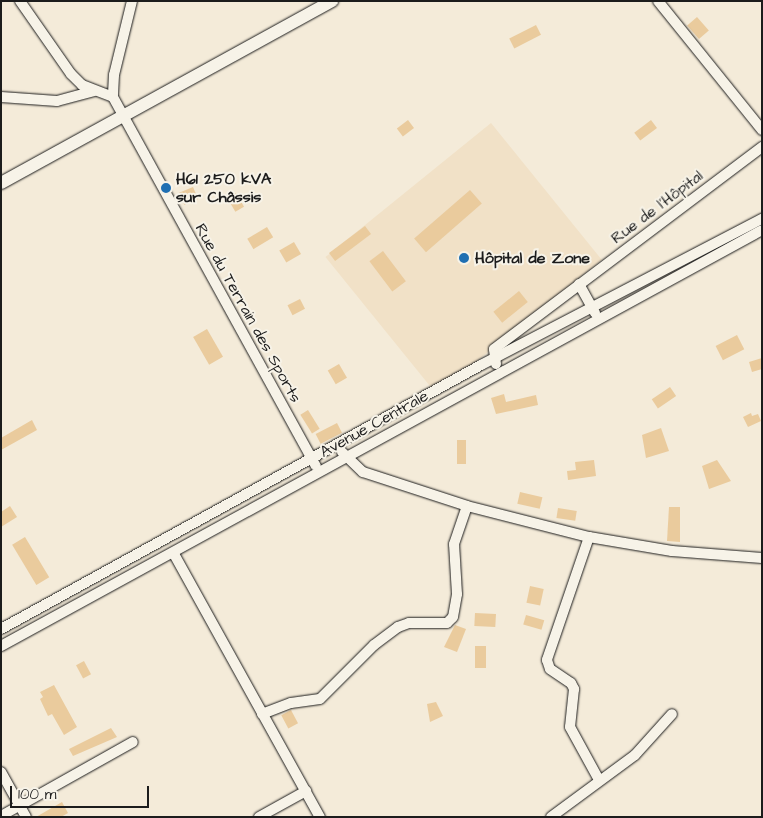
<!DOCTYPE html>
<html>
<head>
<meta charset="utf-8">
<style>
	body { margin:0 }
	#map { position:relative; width:763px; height:818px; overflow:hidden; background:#f4ebd9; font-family:"Architects Daughter",sans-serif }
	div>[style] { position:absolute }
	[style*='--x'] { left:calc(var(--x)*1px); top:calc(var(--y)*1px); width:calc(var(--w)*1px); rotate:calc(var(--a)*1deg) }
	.built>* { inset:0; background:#f1e1c7; transform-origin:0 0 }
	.building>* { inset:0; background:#eacb9d; transform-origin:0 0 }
	.roads { filter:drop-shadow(0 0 1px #1c1c1c) drop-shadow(0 0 1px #1c1c1c) }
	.minor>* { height:10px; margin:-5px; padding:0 5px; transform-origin:5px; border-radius:5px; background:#f7f3e8 }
	.major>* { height:12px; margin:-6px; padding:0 6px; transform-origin:6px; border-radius:6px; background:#f7f3e8 }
	.dots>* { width:14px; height:14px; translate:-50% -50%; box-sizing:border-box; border:2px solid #f7f3e8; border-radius:50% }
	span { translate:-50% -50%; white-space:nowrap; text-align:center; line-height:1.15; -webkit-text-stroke:4px #f7f3e8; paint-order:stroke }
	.poi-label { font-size:16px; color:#1c1c1c; font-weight:700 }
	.left { translate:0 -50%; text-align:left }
	.street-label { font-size:16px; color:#1c1c1c }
	.frame { position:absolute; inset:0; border:2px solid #1c1c1c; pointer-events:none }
	.scale { position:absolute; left:10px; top:786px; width:139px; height:22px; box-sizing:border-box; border:2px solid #1c1c1c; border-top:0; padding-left:6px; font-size:15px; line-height:18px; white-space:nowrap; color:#1c1c1c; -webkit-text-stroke:4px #f7f3e8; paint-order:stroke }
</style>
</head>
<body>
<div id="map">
	<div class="built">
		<i style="left:491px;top:123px;width:176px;height:213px;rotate:51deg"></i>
	</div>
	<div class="building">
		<i style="left:697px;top:17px;width:18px;height:13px;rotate:49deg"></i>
		<i style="left:536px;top:25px;width:11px;height:30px;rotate:63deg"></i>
		<i style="left:408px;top:120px;width:10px;height:14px;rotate:53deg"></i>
		<i style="left:651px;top:120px;width:10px;height:21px;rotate:53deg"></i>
		<i style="left:193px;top:187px;width:13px;height:15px;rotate:67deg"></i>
		<i style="left:470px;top:190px;width:18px;height:74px;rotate:49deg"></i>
		<i style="left:236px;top:193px;width:16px;height:10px;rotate:60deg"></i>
		<i style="left:365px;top:226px;width:10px;height:45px;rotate:53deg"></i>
		<i style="left:267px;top:227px;width:12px;height:23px;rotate:59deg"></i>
		<i style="left:294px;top:242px;width:14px;height:17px;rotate:60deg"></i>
		<i style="left:383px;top:251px;width:38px;height:17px;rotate:53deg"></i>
		<i style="left:519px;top:291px;width:14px;height:33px;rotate:51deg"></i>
		<i style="left:300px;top:299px;width:11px;height:14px;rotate:63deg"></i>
		<i style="left:207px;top:329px;width:32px;height:16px;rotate:60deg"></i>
		<i style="left:737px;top:335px;width:16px;height:24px;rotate:63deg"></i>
		<i style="clip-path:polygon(762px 358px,762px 369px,752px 372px,749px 362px)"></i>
		<i style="left:339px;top:364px;width:16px;height:13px;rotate:60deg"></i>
		<i style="left:670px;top:387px;width:11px;height:22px;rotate:56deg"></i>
		<i style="clip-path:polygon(504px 394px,506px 402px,536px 395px,538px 405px,496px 414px,491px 398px)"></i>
		<i style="left:308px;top:410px;width:22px;height:9px;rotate:58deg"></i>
		<i style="clip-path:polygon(751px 413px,752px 416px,758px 414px,761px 421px,748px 427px,743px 417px)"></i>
		<i style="clip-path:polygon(32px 420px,37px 430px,1px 450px,1px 438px)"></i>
		<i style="left:337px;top:423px;width:11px;height:24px;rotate:63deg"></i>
		<i style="clip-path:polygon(661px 428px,669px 451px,646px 458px,642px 435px)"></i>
		<i style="left:457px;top:440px;width:9px;height:24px"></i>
		<i style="clip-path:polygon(594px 460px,596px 476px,568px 480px,567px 471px,576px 470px,575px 462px)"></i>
		<i style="clip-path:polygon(717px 460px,731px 481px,709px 489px,702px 466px)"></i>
		<i style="left:520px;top:492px;width:23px;height:12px;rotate:13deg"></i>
		<i style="clip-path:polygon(10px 506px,17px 517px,1px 527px,1px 512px)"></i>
		<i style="clip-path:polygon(669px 507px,680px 507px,680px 542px,667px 541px)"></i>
		<i style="left:558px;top:508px;width:19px;height:10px;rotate:9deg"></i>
		<i style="left:25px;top:537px;width:47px;height:15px;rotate:59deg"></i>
		<i style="left:530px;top:586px;width:14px;height:17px;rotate:12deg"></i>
		<i style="left:475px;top:613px;width:21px;height:13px;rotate:3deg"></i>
		<i style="left:526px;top:615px;width:19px;height:10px;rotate:16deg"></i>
		<i style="clip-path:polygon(455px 625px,466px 629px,457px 652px,444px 647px)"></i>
		<i style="left:475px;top:646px;width:11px;height:22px"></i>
		<i style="left:84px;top:661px;width:15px;height:9px;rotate:62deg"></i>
		<i style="clip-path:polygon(54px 685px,77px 727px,64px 735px,52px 714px,48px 716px,40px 699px,43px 697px,40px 692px)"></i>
		<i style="clip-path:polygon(436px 702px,443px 716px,430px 722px,427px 704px)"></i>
		<i style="left:291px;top:710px;width:15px;height:11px;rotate:62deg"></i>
		<i style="clip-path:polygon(111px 728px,117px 737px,73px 756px,69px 749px)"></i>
		<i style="clip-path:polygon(62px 802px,68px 813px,61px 817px,36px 817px)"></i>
	</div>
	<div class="roads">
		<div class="minor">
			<i style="--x:20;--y:1;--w:89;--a:55.1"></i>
			<i style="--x:71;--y:74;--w:16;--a:45"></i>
			<i style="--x:82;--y:85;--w:33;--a:21"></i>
			<i style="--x:132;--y:1;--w:76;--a:103.7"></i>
			<i style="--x:114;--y:75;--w:22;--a:93"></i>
			<i style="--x:113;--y:97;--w:421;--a:61.2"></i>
			<i style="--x:658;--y:1;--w:166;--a:51.1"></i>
			<i style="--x:1;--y:97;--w:56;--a:4.1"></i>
			<i style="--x:57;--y:101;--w:38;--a:-15"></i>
			<i style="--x:579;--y:284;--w:33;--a:61"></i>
			<i style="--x:496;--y:364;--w:15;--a:-98"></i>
			<i style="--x:494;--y:349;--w:336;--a:-37"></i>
			<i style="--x:342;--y:452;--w:29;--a:44"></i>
			<i style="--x:363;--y:472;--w:109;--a:18.1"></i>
			<i style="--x:467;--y:506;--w:126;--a:14.3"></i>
			<i style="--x:589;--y:537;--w:84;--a:9.6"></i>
			<i style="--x:672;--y:551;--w:90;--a:4.4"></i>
			<i style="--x:589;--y:537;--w:130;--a:108.9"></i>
			<i style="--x:547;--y:660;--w:9;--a:72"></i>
			<i style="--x:550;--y:669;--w:25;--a:34"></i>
			<i style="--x:571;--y:683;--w:7;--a:63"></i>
			<i style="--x:574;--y:689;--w:38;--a:96"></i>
			<i style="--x:570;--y:727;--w:60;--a:61.3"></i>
			<i style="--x:174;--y:554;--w:301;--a:61"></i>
			<i style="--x:1;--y:629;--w:548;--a:-28.81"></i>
			<i style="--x:481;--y:365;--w:317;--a:-27.5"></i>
			<i style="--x:1;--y:646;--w:867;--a:-28.66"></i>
			<i style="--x:262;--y:714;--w:31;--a:-21"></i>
			<i style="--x:291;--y:703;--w:29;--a:-8"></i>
			<i style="--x:320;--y:699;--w:76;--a:-45"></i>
			<i style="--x:374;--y:645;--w:30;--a:-37"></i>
			<i style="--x:398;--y:627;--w:12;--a:-20"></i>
			<i style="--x:409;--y:623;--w:38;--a:0"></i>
			<i style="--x:447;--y:623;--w:8;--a:-45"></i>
			<i style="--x:453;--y:617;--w:23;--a:-80"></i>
			<i style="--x:457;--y:594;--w:50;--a:-93.4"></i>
			<i style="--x:454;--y:544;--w:40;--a:-71.1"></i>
			<i style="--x:1;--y:772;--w:51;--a:60.9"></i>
			<i style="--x:1;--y:816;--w:151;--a:-29.3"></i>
			<i style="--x:259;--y:817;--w:54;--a:-29"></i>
			<i style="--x:551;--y:817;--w:104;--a:-36.4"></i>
			<i style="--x:635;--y:755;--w:55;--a:-47.9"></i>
		</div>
		<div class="major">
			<i style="--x:1;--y:183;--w:378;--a:-28.8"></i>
		</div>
	</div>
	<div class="dots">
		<i style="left:166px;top:188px;background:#1f6fb2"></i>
		<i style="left:464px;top:258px;background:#1f6fb2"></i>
	</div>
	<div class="poi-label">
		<span class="left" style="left:176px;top:188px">H61 250 kVA<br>sur Châssis</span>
		<span class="left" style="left:475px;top:258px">Hôpital de Zone</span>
	</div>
	<div class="street-label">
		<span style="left:657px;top:207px;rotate:-37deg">Rue de l'Hôpital</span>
		<span style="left:248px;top:313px;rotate:61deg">Rue du Terrain des Sports</span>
		<span style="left:374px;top:424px;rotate:-29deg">Avenue Centrale</span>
	</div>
	<div class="frame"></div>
	<div class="scale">100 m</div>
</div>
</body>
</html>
